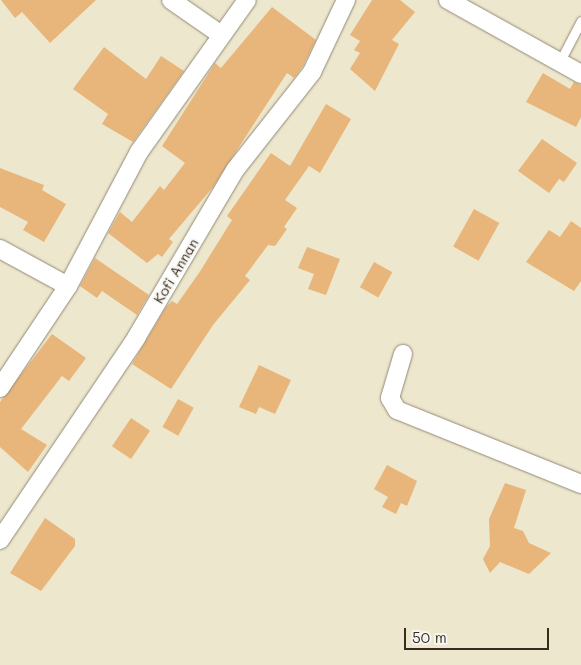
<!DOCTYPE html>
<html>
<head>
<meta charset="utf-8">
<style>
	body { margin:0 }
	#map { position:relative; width:581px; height:665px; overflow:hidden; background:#ece7cd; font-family:Mali,sans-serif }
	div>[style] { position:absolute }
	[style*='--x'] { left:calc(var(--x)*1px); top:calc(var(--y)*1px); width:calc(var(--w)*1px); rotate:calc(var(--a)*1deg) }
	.building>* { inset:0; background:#e8b67b; transform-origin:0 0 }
	.roads { filter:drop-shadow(0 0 1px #948876) drop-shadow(0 0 1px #948876) }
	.lane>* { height:9px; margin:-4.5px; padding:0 4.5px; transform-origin:4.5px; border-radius:4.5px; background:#fff }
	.street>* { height:18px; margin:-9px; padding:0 9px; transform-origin:9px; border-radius:9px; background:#fff }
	span { translate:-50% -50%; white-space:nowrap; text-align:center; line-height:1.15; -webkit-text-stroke:4px #f6f6f2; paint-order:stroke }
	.street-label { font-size:14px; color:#3b2a1e }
	.scale { position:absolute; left:404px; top:628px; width:145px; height:22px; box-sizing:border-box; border:2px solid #3b2a1e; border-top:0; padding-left:6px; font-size:15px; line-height:18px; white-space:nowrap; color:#3b2a1e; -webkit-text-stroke:4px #f6f6f2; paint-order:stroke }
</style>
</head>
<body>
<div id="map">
	<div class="building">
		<i style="clip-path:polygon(1px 0,96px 0,50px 43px,22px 12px,15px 18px)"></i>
		<i style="clip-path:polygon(372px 0,400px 0,415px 12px,392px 40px,399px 44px,375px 91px,350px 69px,360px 53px,354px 50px,360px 41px,350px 35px)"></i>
		<i style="clip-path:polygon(272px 7px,316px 40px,303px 66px,294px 78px,287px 73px,213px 187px,169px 239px,173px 242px,162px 257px,158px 254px,147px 263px,108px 233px,120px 212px,132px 222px,160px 186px,164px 190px,185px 163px,162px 146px,215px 63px,221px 68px)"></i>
		<i style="clip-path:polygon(104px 47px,146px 79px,161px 56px,184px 71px,133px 142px,102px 124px,108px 114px,73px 89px)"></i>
		<i style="clip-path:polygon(543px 73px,570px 89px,574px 82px,581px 85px,581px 117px,576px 127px,526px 102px)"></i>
		<i style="clip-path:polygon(326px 104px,351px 119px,320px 173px,309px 166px,285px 200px,297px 208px,284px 227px,287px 229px,275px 246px,268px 245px,245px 276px,250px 280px,213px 325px,171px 389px,132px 364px,166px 307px,172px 301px,177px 304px,199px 273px,232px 220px,227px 216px,271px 153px,290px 166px)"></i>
		<i style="clip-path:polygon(542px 139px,577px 163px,564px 182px,559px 179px,549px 193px,518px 171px)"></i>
		<i style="clip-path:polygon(0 168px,44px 185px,42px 190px,66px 204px,44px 242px,23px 230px,28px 222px,0 207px)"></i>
		<i style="left:474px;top:209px;width:29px;height:43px;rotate:29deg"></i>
		<i style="clip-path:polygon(571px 221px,581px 228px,581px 281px,574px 291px,526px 262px,549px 230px,560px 237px)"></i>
		<i style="clip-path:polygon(307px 247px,340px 259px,326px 295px,308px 289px,314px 274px,298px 268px)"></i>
		<i style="clip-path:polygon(95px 258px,149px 295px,137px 315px,102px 291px,97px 298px,80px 286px)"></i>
		<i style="left:374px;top:262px;width:21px;height:29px;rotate:29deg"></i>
		<i style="clip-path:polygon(52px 334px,86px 358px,69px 381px,62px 376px,21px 429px,47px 445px,28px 472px,0 447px,0 402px)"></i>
		<i style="clip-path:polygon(259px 365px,291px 380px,275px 414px,259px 407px,256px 414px,239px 407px)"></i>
		<i style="left:178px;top:399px;width:18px;height:32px;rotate:29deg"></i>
		<i style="left:131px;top:418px;width:23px;height:34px;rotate:34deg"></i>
		<i style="clip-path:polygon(387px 465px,417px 481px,407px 506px,401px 503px,396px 514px,382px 507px,388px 497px,374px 489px)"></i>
		<i style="clip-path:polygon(505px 483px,526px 490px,514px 528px,523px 531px,529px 543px,551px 553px,529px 574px,500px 562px,490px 573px,483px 559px,490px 546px,489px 519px)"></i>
		<i style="clip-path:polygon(45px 518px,75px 539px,75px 546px,41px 591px,10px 573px)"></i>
	</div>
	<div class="roads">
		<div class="lane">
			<i style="--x:560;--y:61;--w:45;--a:-62.3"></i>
		</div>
		<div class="street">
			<i style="--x:171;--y:0;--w:60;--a:34.8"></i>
			<i style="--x:448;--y:0;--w:152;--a:29.1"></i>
			<i style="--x:0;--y:249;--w:77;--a:28.6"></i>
			<i style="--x:403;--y:354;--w:46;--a:106.5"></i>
			<i style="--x:390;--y:398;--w:14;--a:60"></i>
			<i style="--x:397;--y:410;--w:198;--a:21.9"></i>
			<i style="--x:0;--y:388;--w:123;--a:-56.3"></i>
			<i style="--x:68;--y:286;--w:152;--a:-62.1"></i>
			<i style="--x:139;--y:152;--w:186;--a:-54.6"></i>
			<i style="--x:0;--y:540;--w:244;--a:-56"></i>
			<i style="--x:136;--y:338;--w:195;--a:-59.5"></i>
			<i style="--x:235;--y:170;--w:125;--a:-51.8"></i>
			<i style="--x:312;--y:72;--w:80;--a:-64.7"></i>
		</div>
	</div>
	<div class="street-label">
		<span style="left:176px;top:271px;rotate:-59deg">Kofi Annan</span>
	</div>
	<div class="scale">50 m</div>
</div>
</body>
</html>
